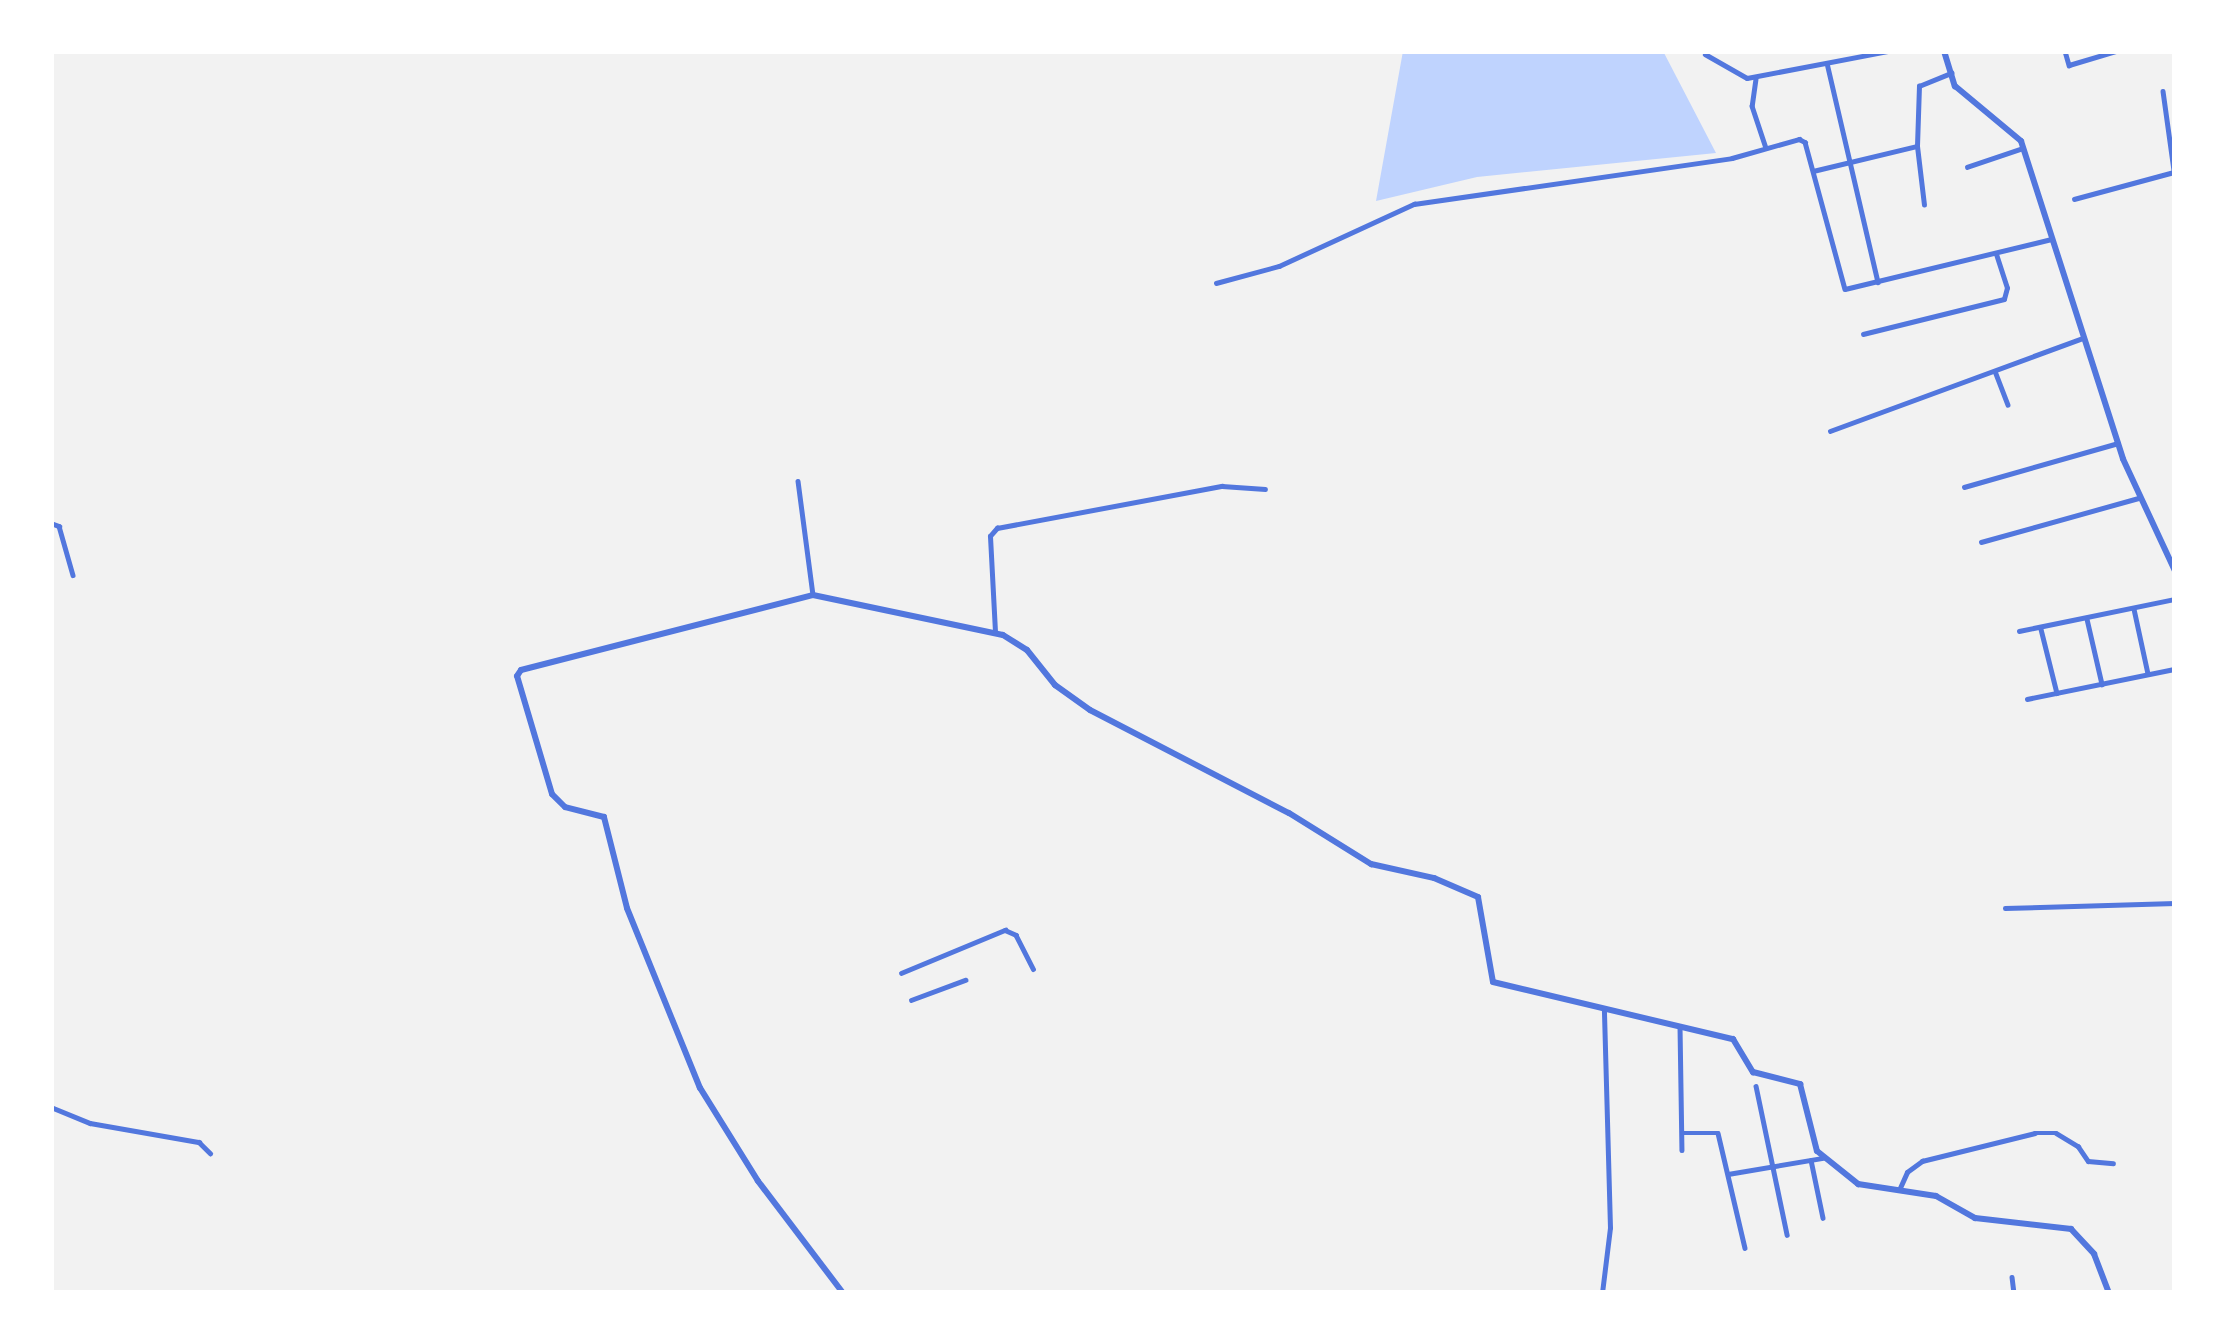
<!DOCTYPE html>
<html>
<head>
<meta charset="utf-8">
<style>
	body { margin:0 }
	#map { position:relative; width:2226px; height:1344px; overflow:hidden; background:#f2f2f2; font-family:"Fira Sans",sans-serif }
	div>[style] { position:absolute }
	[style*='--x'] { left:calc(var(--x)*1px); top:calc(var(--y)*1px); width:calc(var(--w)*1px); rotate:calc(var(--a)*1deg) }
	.water>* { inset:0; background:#bfd3fe }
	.minor>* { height:4.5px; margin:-2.25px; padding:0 2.25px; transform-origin:2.25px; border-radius:2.25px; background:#5277de }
	.tertiary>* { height:6px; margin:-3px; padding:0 3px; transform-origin:3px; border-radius:3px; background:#5277de }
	span { translate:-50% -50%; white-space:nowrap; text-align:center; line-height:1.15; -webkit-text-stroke:9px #fff; paint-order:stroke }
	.frame { position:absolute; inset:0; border:54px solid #fff; pointer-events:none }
</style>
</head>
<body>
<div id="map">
	<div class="water">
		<i style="clip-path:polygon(1403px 51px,1663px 51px,1716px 153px,1477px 177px,1376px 201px)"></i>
	</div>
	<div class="minor">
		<i style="--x:2065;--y:51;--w:15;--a:74"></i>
		<i style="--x:2069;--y:65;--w:49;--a:-16.6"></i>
		<i style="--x:1705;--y:54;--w:48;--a:29.7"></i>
		<i style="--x:1747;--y:78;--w:144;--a:-10.8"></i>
		<i style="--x:1827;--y:63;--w:225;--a:76.9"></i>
		<i style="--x:1756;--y:79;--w:27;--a:98"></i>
		<i style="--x:1752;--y:106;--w:44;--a:71.6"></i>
		<i style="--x:2163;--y:91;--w:88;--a:82.1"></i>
		<i style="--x:1967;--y:167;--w:59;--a:-18.7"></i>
		<i style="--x:1813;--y:171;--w:107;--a:-13.5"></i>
		<i style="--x:2074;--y:199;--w:104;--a:-15.1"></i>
		<i style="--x:1924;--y:205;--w:59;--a:-96.8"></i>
		<i style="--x:1917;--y:146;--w:60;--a:-88.1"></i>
		<i style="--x:1919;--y:86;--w:35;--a:-22"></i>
		<i style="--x:1216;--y:283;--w:65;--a:-15.1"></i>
		<i style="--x:1279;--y:266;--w:149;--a:-24.7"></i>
		<i style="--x:1414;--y:204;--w:321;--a:-8.2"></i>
		<i style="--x:1732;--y:158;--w:70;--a:-15.8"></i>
		<i style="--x:1799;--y:139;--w:7;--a:27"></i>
		<i style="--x:1805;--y:142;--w:152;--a:74.8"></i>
		<i style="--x:1845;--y:289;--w:212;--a:-13.6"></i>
		<i style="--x:1863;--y:334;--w:145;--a:-13.9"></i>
		<i style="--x:2004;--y:299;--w:11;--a:-75"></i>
		<i style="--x:2007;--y:288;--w:36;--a:-108"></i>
		<i style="--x:1995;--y:371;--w:36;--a:69"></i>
		<i style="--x:1830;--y:431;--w:270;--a:-20.2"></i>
		<i style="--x:798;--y:481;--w:115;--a:82.5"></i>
		<i style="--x:1964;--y:487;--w:160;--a:-15.9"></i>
		<i style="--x:51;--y:523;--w:9;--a:21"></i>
		<i style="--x:59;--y:526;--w:51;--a:74.1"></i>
		<i style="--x:1981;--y:542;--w:164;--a:-15.6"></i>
		<i style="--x:2134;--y:609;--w:66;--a:77.8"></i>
		<i style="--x:2087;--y:619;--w:67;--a:77"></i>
		<i style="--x:2041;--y:629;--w:66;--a:76"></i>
		<i style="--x:2019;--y:631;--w:159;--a:-11.6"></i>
		<i style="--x:995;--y:632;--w:96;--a:-93"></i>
		<i style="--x:990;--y:536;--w:11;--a:-49"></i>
		<i style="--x:997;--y:528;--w:229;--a:-10.6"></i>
		<i style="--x:1222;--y:486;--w:43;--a:4"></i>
		<i style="--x:2027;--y:699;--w:151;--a:-11.5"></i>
		<i style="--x:51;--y:733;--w:1;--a:0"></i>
		<i style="--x:2005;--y:908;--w:170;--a:-1.7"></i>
		<i style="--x:901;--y:973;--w:113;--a:-22.5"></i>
		<i style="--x:1005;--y:930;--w:12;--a:24"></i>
		<i style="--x:1016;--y:935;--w:38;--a:63"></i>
		<i style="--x:911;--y:1000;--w:58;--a:-20.3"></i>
		<i style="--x:1680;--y:1026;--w:124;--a:89.1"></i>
		<i style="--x:1756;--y:1086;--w:152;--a:78.2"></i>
		<i style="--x:51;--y:1107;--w:42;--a:22.3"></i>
		<i style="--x:90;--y:1123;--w:111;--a:9.9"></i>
		<i style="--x:199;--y:1142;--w:16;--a:45"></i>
		<i style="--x:1682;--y:1133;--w:36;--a:0"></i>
		<i style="--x:1718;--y:1133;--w:118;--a:76.8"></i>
		<i style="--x:1811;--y:1160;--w:59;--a:78.3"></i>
		<i style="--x:1728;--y:1174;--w:96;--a:-9.6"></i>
		<i style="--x:1900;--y:1188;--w:17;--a:-66"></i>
		<i style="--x:1907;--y:1172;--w:19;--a:-36"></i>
		<i style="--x:1922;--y:1161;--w:116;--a:-13.9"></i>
		<i style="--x:2035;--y:1133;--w:21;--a:0"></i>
		<i style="--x:2056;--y:1133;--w:26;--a:31"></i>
		<i style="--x:2078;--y:1146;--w:18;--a:56"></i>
		<i style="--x:2088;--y:1161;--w:25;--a:5"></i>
		<i style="--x:2012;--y:1277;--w:16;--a:83"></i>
		<i style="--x:1602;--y:1293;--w:65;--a:-83"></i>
		<i style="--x:1610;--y:1228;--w:219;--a:-91.6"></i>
	</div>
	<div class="tertiary">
		<i style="--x:1944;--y:51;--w:37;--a:73"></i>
		<i style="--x:1955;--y:86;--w:86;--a:39.8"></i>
		<i style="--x:2021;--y:141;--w:334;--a:72.2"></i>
		<i style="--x:2123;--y:459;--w:123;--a:65.1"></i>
		<i style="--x:843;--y:1293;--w:141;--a:-127.2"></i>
		<i style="--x:758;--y:1181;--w:110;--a:-121.9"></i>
		<i style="--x:700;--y:1088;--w:194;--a:-112.1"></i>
		<i style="--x:627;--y:908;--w:94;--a:-104.2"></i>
		<i style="--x:604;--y:817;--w:40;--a:-165.6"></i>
		<i style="--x:565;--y:807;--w:18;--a:-135"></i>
		<i style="--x:552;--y:794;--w:123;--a:-106.5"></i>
		<i style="--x:517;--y:676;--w:7;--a:-56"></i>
		<i style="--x:521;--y:670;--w:301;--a:-14.4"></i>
		<i style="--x:813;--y:595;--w:194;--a:11.9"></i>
		<i style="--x:1003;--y:635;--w:28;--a:32"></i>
		<i style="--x:1027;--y:650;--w:45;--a:51.3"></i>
		<i style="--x:1055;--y:685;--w:43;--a:35.5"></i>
		<i style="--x:1090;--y:710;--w:224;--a:27.4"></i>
		<i style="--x:1289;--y:813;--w:97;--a:31.9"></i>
		<i style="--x:1371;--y:864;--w:65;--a:12.5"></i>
		<i style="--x:1434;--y:878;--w:48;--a:23.4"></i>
		<i style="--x:1478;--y:897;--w:86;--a:80"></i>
		<i style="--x:1493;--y:982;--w:247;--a:13.4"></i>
		<i style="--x:1733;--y:1039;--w:39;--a:59"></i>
		<i style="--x:1753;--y:1072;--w:49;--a:14.3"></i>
		<i style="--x:1800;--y:1084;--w:69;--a:75.8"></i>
		<i style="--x:1817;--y:1151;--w:53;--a:38.8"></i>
		<i style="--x:1858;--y:1184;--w:79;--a:8.7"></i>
		<i style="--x:1936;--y:1196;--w:45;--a:29.4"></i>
		<i style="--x:1975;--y:1218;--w:97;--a:6.5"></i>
		<i style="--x:2071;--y:1229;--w:34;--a:47"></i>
		<i style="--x:2094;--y:1254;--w:42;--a:69"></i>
	</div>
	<div class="frame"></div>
</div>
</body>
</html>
